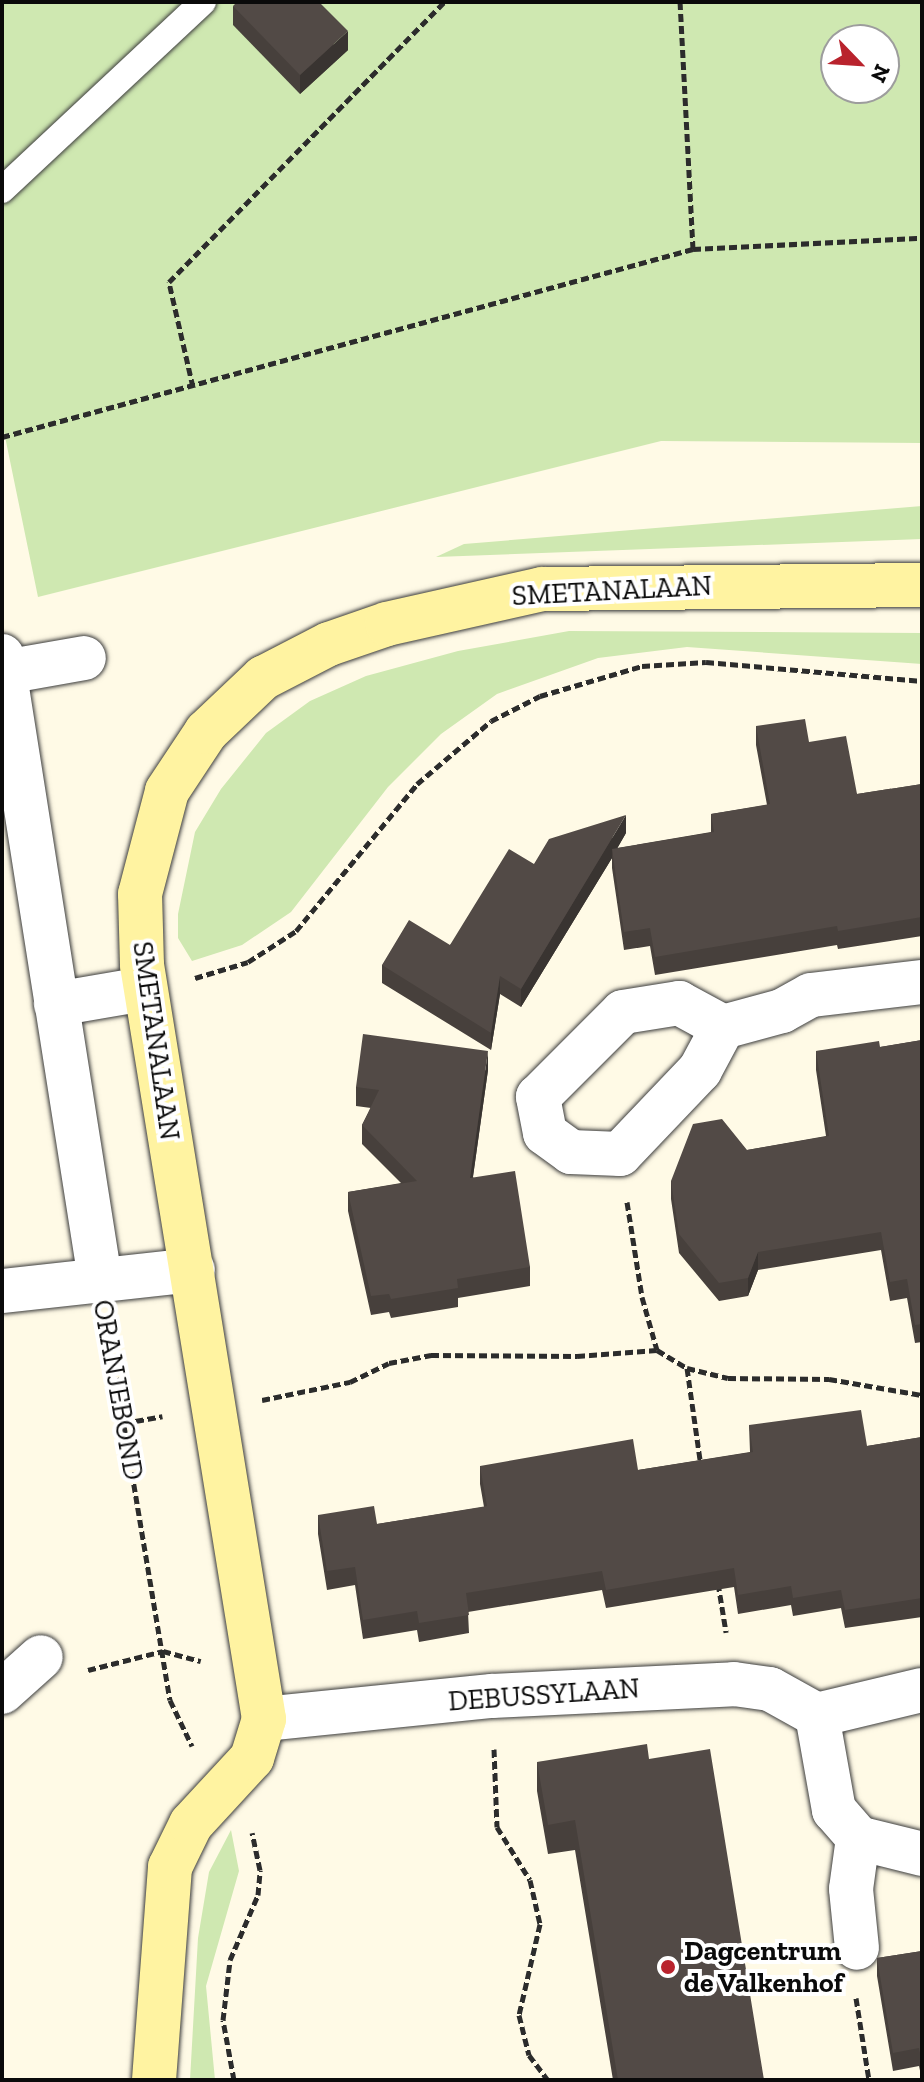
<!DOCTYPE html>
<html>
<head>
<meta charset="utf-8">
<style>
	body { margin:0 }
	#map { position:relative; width:924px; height:2082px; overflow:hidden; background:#fffae6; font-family:"Zilla Slab",serif }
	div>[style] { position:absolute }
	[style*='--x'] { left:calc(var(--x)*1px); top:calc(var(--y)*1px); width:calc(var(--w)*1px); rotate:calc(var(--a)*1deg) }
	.green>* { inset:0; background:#cfe8b1 }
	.path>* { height:5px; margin-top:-2.5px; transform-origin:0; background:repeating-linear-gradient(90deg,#2c2c2c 0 8px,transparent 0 12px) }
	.roads { filter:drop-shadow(0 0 2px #3d3d3d) drop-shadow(0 0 2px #3d3d3d) }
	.lane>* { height:26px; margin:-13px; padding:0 13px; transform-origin:13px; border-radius:13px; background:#fff }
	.street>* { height:44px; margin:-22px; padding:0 22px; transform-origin:22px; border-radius:22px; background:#fff }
	.secondary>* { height:44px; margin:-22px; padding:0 22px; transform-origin:22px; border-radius:22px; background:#fff3a1 }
	.wall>* { inset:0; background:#47403c }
	.shaded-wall>* { inset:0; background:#393431 }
	.building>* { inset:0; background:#524a46 }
	.dots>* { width:22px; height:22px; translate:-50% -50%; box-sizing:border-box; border:4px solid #fff; border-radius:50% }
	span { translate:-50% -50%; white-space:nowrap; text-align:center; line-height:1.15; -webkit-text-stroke:8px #fff; paint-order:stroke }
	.street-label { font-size:28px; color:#0a0a0a }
	.poi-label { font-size:28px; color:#0a0a0a; font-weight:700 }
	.left { translate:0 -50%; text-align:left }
	.frame { position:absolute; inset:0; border:4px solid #0a0a0a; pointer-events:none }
	.north { position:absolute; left:820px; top:24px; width:80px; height:80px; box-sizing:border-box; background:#fff; border:2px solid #9d9d9d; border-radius:50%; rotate:115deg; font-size:22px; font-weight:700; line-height:32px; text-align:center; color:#0a0a0a }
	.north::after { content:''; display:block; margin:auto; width:28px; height:36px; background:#b9232d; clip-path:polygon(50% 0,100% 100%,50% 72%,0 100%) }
</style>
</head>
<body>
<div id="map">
	<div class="green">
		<i style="clip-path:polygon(evenodd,2px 2px,922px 2px,922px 443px,661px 441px,38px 597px,2px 422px,2px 2px,836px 40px,884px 40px,884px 88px,836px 88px,836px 40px)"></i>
		<i style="clip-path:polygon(922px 506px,922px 539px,436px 557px,464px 544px)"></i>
		<i style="clip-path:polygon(569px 631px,922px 633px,922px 664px,687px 647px,598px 658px,497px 694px,441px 734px,388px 787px,291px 912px,242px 945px,192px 961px,178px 938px,178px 914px,195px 832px,221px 789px,266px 733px,310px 701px,366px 676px,458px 651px)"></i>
		<i style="clip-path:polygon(231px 1830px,239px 1871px,206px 1986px,215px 2080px,190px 2080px,198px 1938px,209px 1872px)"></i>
	</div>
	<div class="path">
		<i style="--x:693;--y:249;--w:229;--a:-2.8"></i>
		<i style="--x:193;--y:387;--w:108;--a:-102.9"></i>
		<i style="--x:169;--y:282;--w:392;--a:-45.5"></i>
		<i style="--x:2;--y:437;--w:716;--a:-15.22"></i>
		<i style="--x:693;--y:249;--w:247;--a:-93"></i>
		<i style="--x:195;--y:978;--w:55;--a:-16.8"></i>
		<i style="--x:248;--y:962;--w:57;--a:-32.9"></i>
		<i style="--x:296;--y:931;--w:190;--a:-50.5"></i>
		<i style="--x:417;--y:784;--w:97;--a:-40.4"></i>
		<i style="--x:491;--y:721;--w:55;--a:-27"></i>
		<i style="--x:540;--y:696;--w:106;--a:-16.4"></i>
		<i style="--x:642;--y:666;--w:64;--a:-3.6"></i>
		<i style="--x:706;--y:662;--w:217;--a:5"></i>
		<i style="--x:627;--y:1202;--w:96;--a:81"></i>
		<i style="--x:642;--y:1297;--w:55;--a:74.2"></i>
		<i style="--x:108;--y:1330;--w:375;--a:80.5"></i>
		<i style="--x:170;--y:1700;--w:51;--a:64.4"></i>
		<i style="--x:687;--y:1368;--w:99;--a:81.9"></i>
		<i style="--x:262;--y:1400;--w:90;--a:-11.6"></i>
		<i style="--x:350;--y:1382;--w:43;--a:-26"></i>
		<i style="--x:389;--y:1363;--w:43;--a:-10.8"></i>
		<i style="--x:431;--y:1355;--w:146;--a:0.4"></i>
		<i style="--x:577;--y:1356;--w:80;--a:-4.3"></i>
		<i style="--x:657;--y:1350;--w:35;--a:31"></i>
		<i style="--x:687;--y:1368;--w:42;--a:13.7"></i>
		<i style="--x:728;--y:1378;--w:101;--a:0.6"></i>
		<i style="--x:829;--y:1379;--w:94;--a:9.8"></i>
		<i style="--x:124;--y:1423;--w:39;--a:-10"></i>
		<i style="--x:718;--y:1583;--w:50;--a:80.7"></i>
		<i style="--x:88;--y:1670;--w:77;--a:-14.2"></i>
		<i style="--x:163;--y:1651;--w:39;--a:15"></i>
		<i style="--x:494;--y:1749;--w:78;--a:87.8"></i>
		<i style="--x:497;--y:1827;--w:62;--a:58.1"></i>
		<i style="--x:530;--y:1880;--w:45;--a:77.2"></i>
		<i style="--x:540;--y:1924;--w:93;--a:103"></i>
		<i style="--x:519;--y:2015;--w:41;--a:76"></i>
		<i style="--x:529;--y:2055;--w:31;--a:53"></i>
		<i style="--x:856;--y:1998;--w:83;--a:81"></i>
		<i style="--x:234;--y:2080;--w:61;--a:-100.4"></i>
		<i style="--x:223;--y:2020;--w:60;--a:-83.3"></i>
		<i style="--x:230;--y:1960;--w:71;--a:-66.7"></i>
		<i style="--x:258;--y:1895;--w:25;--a:-85"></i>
		<i style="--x:260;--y:1870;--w:38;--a:-102"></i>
	</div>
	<div class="roads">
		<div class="lane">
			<i style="--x:2;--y:190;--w:275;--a:-43.1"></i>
		</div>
		<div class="street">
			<i style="--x:2;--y:656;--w:631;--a:81.06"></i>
			<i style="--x:5;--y:672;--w:80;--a:-10"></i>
			<i style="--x:56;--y:1004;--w:89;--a:-9.7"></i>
			<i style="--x:723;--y:1027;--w:49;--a:118.1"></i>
			<i style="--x:700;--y:1070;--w:116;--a:133.6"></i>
			<i style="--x:620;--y:1154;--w:49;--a:-177.7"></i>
			<i style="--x:571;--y:1152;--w:32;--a:-144"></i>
			<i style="--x:545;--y:1133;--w:37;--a:-101"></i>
			<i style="--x:538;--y:1097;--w:120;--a:-45"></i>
			<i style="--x:623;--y:1012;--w:57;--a:-9.1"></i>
			<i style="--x:679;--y:1003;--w:50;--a:28.6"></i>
			<i style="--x:723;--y:1027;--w:61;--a:-15.2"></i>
			<i style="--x:782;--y:1011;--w:33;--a:-29"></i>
			<i style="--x:811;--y:995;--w:112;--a:-6.7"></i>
			<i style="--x:2;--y:1291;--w:192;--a:-6.3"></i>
			<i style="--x:2;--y:1692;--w:52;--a:-41.9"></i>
			<i style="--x:817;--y:1715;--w:97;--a:79.9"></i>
			<i style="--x:834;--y:1810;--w:37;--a:49"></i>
			<i style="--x:858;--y:1838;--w:51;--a:97.8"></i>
			<i style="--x:851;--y:1889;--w:59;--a:84.2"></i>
			<i style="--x:264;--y:1719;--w:229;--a:-5.8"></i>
			<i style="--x:492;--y:1696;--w:242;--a:-2.8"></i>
			<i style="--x:734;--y:1684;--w:36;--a:8"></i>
			<i style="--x:770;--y:1689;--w:54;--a:29"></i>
			<i style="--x:817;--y:1715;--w:108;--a:-13.4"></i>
			<i style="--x:858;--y:1838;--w:66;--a:14"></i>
		</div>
		<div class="secondary">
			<i style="--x:154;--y:2080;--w:214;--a:-85.7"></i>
			<i style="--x:170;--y:1867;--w:48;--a:-64"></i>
			<i style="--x:191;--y:1824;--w:90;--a:-47.3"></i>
			<i style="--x:252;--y:1758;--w:41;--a:-72.9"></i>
			<i style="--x:264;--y:1719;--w:764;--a:-99.19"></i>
			<i style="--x:142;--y:965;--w:71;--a:-91.6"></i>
			<i style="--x:140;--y:894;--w:106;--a:-75.3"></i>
			<i style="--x:167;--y:791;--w:71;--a:-56.5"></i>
			<i style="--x:206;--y:732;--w:79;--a:-43.5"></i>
			<i style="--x:263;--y:678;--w:74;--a:-27.3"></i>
			<i style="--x:329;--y:644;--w:61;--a:-19"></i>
			<i style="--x:387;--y:624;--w:159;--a:-12.7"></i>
			<i style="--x:542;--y:589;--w:380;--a:-0.6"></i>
		</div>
	</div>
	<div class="wall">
		<i style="clip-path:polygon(233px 6px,348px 50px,300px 94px,233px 25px)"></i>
		<i style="clip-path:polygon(756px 726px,809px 742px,857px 794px,922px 784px,922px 936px,838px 949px,837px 945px,655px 975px,650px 946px,624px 950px,612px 868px,612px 858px,521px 1007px,500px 994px,491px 1050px,382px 983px,382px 965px,450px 945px,534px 864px,626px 833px,617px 848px,711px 832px,711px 814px,767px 805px,756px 745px)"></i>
		<i style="clip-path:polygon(922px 1040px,922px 1342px,915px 1343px,907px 1298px,890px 1301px,881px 1250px,758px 1270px,748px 1296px,719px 1301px,679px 1253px,671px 1199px,671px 1181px,747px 1150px,826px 1136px,816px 1070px,816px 1051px,880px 1047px)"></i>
		<i style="clip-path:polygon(488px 1070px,473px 1177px,530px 1267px,530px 1286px,458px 1298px,458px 1307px,391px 1318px,389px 1312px,371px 1315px,348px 1211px,348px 1192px,401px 1183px,362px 1144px,362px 1125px,371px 1108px,356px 1106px,356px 1087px)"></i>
		<i style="clip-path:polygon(749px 1425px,867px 1446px,922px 1437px,922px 1617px,845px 1628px,841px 1608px,793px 1616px,791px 1605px,738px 1614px,734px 1587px,606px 1608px,602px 1590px,468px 1612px,469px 1633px,419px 1642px,417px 1630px,363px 1639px,355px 1585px,327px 1590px,318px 1534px,318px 1515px,377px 1524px,484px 1507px,480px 1484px,480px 1466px,638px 1470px,750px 1452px)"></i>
		<i style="clip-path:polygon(649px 1759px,764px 2080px,613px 2080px,575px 1850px,548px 1854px,537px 1791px,537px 1762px)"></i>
		<i style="clip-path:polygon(922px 1951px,922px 2080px,919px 2066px,893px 2071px,877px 1976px,877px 1958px)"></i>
	</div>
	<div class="shaded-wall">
		<i style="clip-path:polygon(348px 31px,348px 50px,300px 94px,300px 75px)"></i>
		<i style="clip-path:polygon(626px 815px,626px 833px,613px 856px,612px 849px,612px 858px,521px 1007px,521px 989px)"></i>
		<i style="clip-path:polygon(500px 976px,500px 994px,491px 1050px,491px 1033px)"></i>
		<i style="clip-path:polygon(488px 1051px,488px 1070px,470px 1197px,470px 1178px)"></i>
		<i style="clip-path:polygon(758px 1252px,758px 1270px,748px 1296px,748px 1278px)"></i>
	</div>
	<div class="building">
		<i style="clip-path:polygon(237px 2px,319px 2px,348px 31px,300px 75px,233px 6px)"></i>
		<i style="clip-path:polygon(805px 719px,809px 742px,846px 736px,857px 794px,922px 784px,922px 917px,838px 931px,837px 926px,655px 957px,650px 928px,624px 932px,612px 849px,714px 832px,711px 814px,770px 804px,756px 726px)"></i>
		<i style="clip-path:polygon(626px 815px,521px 989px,500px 976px,491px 1033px,382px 965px,409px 920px,450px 945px,509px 849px,534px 864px,549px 839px)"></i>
		<i style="clip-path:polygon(363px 1034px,488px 1051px,470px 1178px,515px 1171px,530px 1267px,457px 1279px,458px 1288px,391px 1299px,389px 1294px,371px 1296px,348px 1192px,417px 1181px,362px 1125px,379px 1090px,356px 1087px)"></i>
		<i style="clip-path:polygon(922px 1040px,922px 1324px,915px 1325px,907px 1279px,890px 1282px,881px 1232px,758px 1252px,748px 1278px,719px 1283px,679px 1234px,671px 1181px,693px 1124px,722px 1119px,747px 1150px,829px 1136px,816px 1051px,879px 1041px,880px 1047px)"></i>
		<i style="clip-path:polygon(861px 1410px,867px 1446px,922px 1437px,922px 1598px,845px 1610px,841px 1590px,793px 1598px,791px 1586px,738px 1595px,734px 1568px,606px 1590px,602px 1571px,466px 1593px,469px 1615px,419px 1623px,417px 1611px,363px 1620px,355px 1567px,327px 1571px,318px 1515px,374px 1506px,377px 1524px,487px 1506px,480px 1466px,633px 1439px,638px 1470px,753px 1452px,749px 1425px)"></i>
		<i style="clip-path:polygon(647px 1744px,649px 1759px,710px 1749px,764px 2080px,618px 2080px,575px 1820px,548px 1825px,537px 1762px)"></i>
		<i style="clip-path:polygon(922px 1951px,922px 2064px,919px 2048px,893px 2053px,877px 1958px)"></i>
	</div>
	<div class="dots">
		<i style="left:668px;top:1967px;background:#b9232d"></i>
	</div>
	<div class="street-label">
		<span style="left:612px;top:591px;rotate:-3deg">SMETANALAAN</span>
		<span style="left:156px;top:1041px;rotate:82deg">SMETANALAAN</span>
		<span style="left:118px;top:1390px;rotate:80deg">ORANJEBOND</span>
		<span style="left:544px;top:1695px;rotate:-4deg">DEBUSSYLAAN</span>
	</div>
	<div class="poi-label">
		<span class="left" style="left:684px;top:1967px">Dagcentrum<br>de Valkenhof</span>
	</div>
	<div class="frame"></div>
	<div class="north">N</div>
</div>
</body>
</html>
